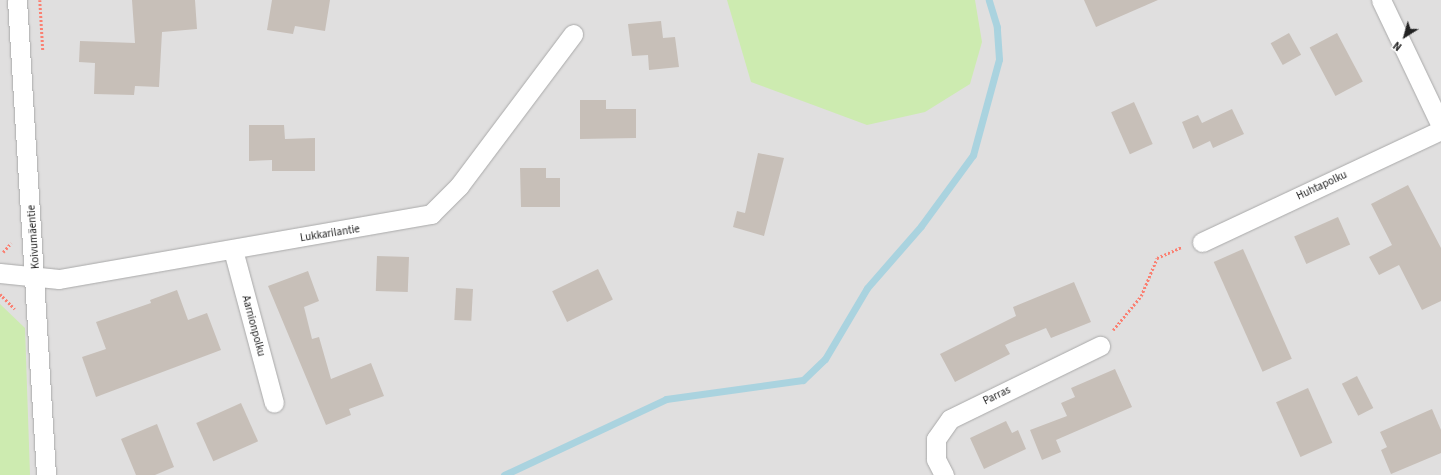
<!DOCTYPE html>
<html>
<head>
<meta charset="utf-8">
<style>
	body { margin:0 }
	#map { position:relative; width:1441px; height:475px; overflow:hidden; background:#f2efe9; font-family:"Source Sans 3",sans-serif }
	div>[style] { position:absolute }
	[style*='--x'] { left:calc(var(--x)*1px); top:calc(var(--y)*1px); width:calc(var(--w)*1px); rotate:calc(var(--a)*1deg) }
	.residential>* { inset:0; background:#e0dfdf; transform-origin:0 0 }
	.grass>* { inset:0; background:#cdebb0 }
	.stream>* { height:7px; margin:-3.5px; padding:0 3.5px; transform-origin:3.5px; border-radius:3.5px; background:#aad3df }
	.building>* { inset:0; background:#c7bfb8; transform-origin:0 0 }
	.path>* { height:2.5px; margin-top:-1.25px; transform-origin:0; background:repeating-linear-gradient(90deg,#fa8072 0 2px,transparent 0 4px) }
	.roads { filter:drop-shadow(0 0 1px #a9a9a9) drop-shadow(0 0 1px #a9a9a9) }
	.street>* { height:19px; margin:-9.5px; padding:0 9.5px; transform-origin:9.5px; border-radius:9.5px; background:#fff }
	span { translate:-50% -50%; white-space:nowrap; text-align:center; line-height:1.15; -webkit-text-stroke:3px #fff; paint-order:stroke }
	.street-label { font-size:11px; color:#222 }
	.north { position:absolute; left:1385px; top:16px; width:40px; height:40px; -webkit-text-stroke:3px #fff; paint-order:stroke; rotate:217deg; font-size:11px; font-weight:700; line-height:16px; text-align:center; color:#222 }
	.north::after { content:''; display:block; margin:auto; width:14px; height:18px; background:#222; clip-path:polygon(50% 0,100% 100%,50% 72%,0 100%) }
</style>
</head>
<body>
<div id="map">
	<div class="residential">
		<i style="left:0;top:0;width:1441px;height:475px"></i>
	</div>
	<div class="grass">
		<i style="clip-path:polygon(727px 0,975px 0,982px 42px,970px 84px,925px 112px,867px 125px,751px 82px)"></i>
		<i style="clip-path:polygon(0 304px,25px 328px,30px 475px,0 475px)"></i>
	</div>
	<div class="stream">
		<i style="--x:504;--y:475;--w:179;--a:-25.1"></i>
		<i style="--x:666;--y:399;--w:138;--a:-7.9"></i>
		<i style="--x:803;--y:380;--w:30;--a:-44"></i>
		<i style="--x:825;--y:359;--w:82;--a:-59.4"></i>
		<i style="--x:867;--y:288;--w:82;--a:-48.9"></i>
		<i style="--x:921;--y:226;--w:88;--a:-53.8"></i>
		<i style="--x:973;--y:155;--w:99;--a:-74.8"></i>
		<i style="--x:999;--y:59;--w:32;--a:-94"></i>
		<i style="--x:997;--y:27;--w:28;--a:-107"></i>
	</div>
	<div class="building">
		<i style="clip-path:polygon(132px 0,195px 0,197px 29px,162px 32px,159px 87px,135px 86px,134px 95px,94px 94px,95px 63px,79px 62px,80px 41px,135px 43px)"></i>
		<i style="clip-path:polygon(272px 0,330px 0,325px 31px,295px 26px,293px 34px,267px 30px)"></i>
		<i style="clip-path:polygon(1084px 0,1158px 0,1096px 27px)"></i>
		<i style="clip-path:polygon(661px 21px,663px 38px,675px 37px,679px 67px,649px 70px,648px 55px,632px 56px,628px 24px)"></i>
		<i style="left:1289px;top:33px;width:25px;height:21px;rotate:61deg"></i>
		<i style="left:1337px;top:33px;width:55px;height:31px;rotate:62deg"></i>
		<i style="clip-path:polygon(580px 100px,606px 100px,606px 109px,636px 109px,636px 138px,580px 139px)"></i>
		<i style="left:1134px;top:102px;width:46px;height:25px;rotate:66deg"></i>
		<i style="clip-path:polygon(1232px 109px,1244px 134px,1213px 148px,1210px 141px,1193px 149px,1182px 122px,1198px 115px,1202px 123px)"></i>
		<i style="clip-path:polygon(249px 125px,284px 125px,285px 139px,315px 138px,315px 171px,272px 171px,272px 160px,249px 161px)"></i>
		<i style="clip-path:polygon(758px 153px,784px 158px,764px 236px,733px 227px,737px 211px,745px 213px)"></i>
		<i style="clip-path:polygon(520px 168px,546px 168px,546px 178px,560px 178px,560px 207px,521px 207px)"></i>
		<i style="clip-path:polygon(1408px 185px,1441px 248px,1441px 301px,1422px 310px,1399px 265px,1379px 275px,1369px 257px,1392px 245px,1371px 204px)"></i>
		<i style="left:1338px;top:217px;width:30px;height:48px;rotate:66deg"></i>
		<i style="left:1243px;top:249px;width:120px;height:32px;rotate:66deg"></i>
		<i style="left:377px;top:256px;width:32px;height:35px;rotate:2deg"></i>
		<i style="left:598px;top:269px;width:34px;height:51px;rotate:64deg"></i>
		<i style="clip-path:polygon(308px 271px,319px 301px,304px 307px,312px 339px,319px 337px,331px 379px,371px 363px,384px 396px,349px 409px,351px 415px,326px 425px,268px 286px)"></i>
		<i style="clip-path:polygon(1074px 282px,1091px 322px,1051px 338px,1046px 328px,1005px 345px,1010px 354px,955px 382px,940px 354px,1016px 316px,1013px 307px)"></i>
		<i style="left:456px;top:288px;width:17px;height:32px;rotate:3deg"></i>
		<i style="clip-path:polygon(177px 290px,188px 320px,207px 313px,221px 350px,96px 397px,82px 357px,106px 349px,96px 322px,151px 303px,150px 300px)"></i>
		<i style="clip-path:polygon(1115px 369px,1132px 407px,1056px 440px,1061px 452px,1042px 460px,1030px 430px,1067px 416px,1061px 403px,1075px 397px,1071px 388px)"></i>
		<i style="left:1357px;top:376px;width:36px;height:17px;rotate:63deg"></i>
		<i style="left:1308px;top:388px;width:60px;height:35px;rotate:66deg"></i>
		<i style="left:241px;top:403px;width:42px;height:49px;rotate:66deg"></i>
		<i style="clip-path:polygon(1432px 409px,1441px 430px,1441px 453px,1391px 474px,1381px 450px,1387px 447px,1380px 432px)"></i>
		<i style="clip-path:polygon(1006px 421px,1012px 433px,1018px 430px,1026px 449px,984px 469px,970px 438px)"></i>
		<i style="clip-path:polygon(157px 424px,174px 467px,155px 475px,136px 475px,121px 439px)"></i>
	</div>
	<div class="path">
		<i style="--x:40;--y:0;--w:50;--a:86.6"></i>
		<i style="--x:3;--y:252;--w:12;--a:-48"></i>
		<i style="--x:0;--y:294;--w:21;--a:45"></i>
		<i style="--x:1113;--y:330;--w:44;--a:-50.5"></i>
		<i style="--x:1141;--y:296;--w:41;--a:-67.2"></i>
		<i style="--x:1157;--y:258;--w:27;--a:-24"></i>
	</div>
	<div class="roads">
		<div class="street">
			<i style="--x:17;--y:0;--w:476;--a:86.5"></i>
			<i style="--x:1381;--y:0;--w:140;--a:64.5"></i>
			<i style="--x:1202;--y:242;--w:264;--a:-25.1"></i>
			<i style="--x:233;--y:250;--w:158;--a:75"></i>
			<i style="--x:0;--y:273;--w:59;--a:5.8"></i>
			<i style="--x:59;--y:279;--w:378;--a:-9.9"></i>
			<i style="--x:431;--y:214;--w:40;--a:-45"></i>
			<i style="--x:459;--y:186;--w:190;--a:-53.1"></i>
			<i style="--x:944;--y:475;--w:18;--a:-117"></i>
			<i style="--x:936;--y:459;--w:20;--a:-90"></i>
			<i style="--x:936;--y:439;--w:24;--a:-55"></i>
			<i style="--x:950;--y:419;--w:167;--a:-26"></i>
		</div>
	</div>
	<div class="street-label">
		<span style="left:1322px;top:186px;rotate:-25deg">Huhtapolku</span>
		<span style="left:330px;top:234px;rotate:-9deg">Lukkarilantie</span>
		<span style="left:34px;top:237px;rotate:-94deg">Koivumäentie</span>
		<span style="left:253px;top:326px;rotate:75deg">Aarnionpolku</span>
		<span style="left:997px;top:396px;rotate:-26deg">Parras</span>
	</div>
	<div class="north">N</div>
</div>
</body>
</html>
